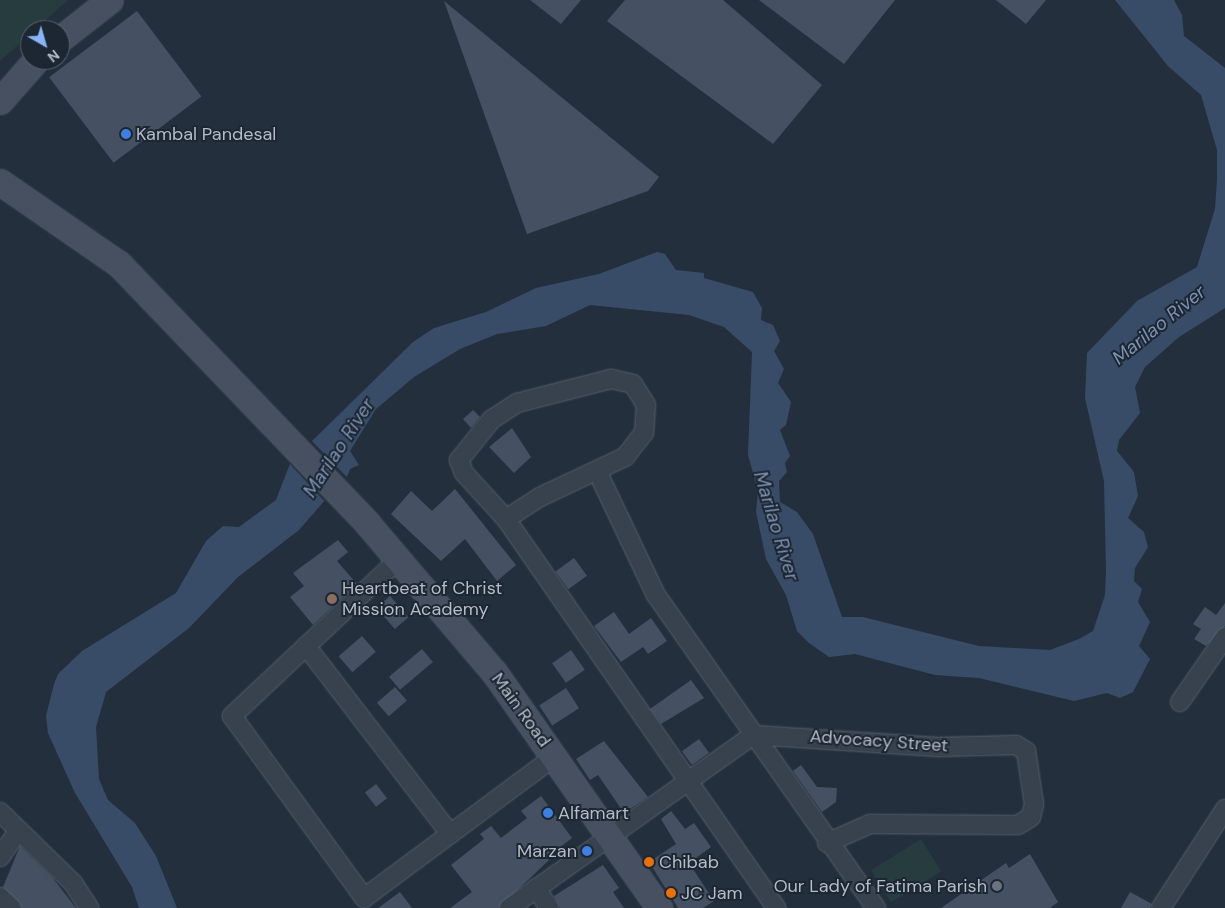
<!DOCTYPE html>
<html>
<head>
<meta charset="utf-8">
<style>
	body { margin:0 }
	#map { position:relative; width:1225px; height:908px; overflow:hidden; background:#242f3e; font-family:"DM Sans",sans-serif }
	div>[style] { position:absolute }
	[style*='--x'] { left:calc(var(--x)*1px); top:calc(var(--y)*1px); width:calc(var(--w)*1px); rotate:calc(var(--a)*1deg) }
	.green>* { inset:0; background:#263c3f; transform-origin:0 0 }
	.water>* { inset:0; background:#394c67 }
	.pier>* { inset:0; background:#242f3e; transform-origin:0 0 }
	.building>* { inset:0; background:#455162; transform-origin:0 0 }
	.roads { filter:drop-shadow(0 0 1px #565f6c) drop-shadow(0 0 1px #565f6c) }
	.street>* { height:18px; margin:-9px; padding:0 9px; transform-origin:9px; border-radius:9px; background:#38414e }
	.secondary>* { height:25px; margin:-12.5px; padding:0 12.5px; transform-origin:12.5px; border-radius:12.5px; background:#465061 }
	.dots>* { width:14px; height:14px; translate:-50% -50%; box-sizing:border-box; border:2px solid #1d2633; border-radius:50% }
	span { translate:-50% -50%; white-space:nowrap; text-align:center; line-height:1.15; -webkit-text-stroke:4px #1d2633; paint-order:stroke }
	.poi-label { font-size:18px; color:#b4bcc9 }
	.left { translate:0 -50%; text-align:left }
	.right { translate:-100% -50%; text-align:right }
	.street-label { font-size:18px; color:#b4bcc9 }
	.water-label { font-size:19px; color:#7c92b1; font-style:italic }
	.north { position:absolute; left:20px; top:20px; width:50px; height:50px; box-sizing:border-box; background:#1d2633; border:1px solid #59626f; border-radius:50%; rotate:142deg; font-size:14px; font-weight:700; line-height:20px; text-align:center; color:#b4bcc9 }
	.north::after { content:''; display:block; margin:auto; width:18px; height:22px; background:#8ab4f8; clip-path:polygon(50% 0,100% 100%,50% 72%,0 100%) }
</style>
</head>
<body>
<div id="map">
	<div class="green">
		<i style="clip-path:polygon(0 0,68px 0,0 61px)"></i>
		<i style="left:921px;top:839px;width:38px;height:59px;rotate:58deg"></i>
	</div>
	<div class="water">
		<i style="clip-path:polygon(1115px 0,1174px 0,1182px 15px,1184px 36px,1225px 68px,1225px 308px,1179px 337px,1145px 367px,1135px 387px,1140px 413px,1119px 440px,1117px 451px,1134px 472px,1138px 496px,1128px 518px,1144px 532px,1148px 547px,1135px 568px,1134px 581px,1142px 589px,1138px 602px,1150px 622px,1139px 646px,1150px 659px,1133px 692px,1120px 698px,1107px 693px,1074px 701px,979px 678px,935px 675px,855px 654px,829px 657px,809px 643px,797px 631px,786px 595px,766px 559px,756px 512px,758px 491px,748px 455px,752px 352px,724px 327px,689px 315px,590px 305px,546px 326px,497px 334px,460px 349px,414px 377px,376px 409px,350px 451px,359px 465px,350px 469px,345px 482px,310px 443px,413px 342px,434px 328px,486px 312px,536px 288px,599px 274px,657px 252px,665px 254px,676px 270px,704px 273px,704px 278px,753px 292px,762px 308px,761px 320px,773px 325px,780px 341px,774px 351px,784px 369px,778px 383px,791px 402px,786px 425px,780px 430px,790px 456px,785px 463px,787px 472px,779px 481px,780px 502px,797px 512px,813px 534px,842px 617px,863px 617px,979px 646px,1050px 650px,1079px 639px,1093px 631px,1105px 595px,1106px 570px,1104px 481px,1085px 398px,1087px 353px,1137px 301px,1197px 267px,1215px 209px,1217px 180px,1217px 150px,1201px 95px,1168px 66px)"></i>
		<i style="clip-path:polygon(291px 461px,326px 499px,299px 530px,238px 577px,189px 628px,106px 692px,96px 727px,99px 779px,108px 800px,135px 823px,156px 856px,177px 908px,139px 908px,132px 887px,75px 793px,48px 733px,46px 716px,54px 684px,58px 674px,82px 651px,176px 593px,206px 541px,223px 526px,239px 527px,276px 500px)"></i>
	</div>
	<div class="pier">
		<i style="left:310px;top:439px;width:57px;height:5px;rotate:46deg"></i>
		<i style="clip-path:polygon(289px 459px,328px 500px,326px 503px,288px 462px)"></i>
	</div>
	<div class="building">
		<i style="clip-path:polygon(530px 0,581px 0,561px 24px)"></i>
		<i style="clip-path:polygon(625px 0,723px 0,822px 85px,773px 144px,607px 21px)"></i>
		<i style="clip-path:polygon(759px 0,895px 0,844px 64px)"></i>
		<i style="clip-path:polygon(996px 0,1046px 0,1026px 24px)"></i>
		<i style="clip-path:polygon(444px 1px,659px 177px,648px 191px,527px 234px)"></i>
		<i style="left:137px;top:11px;width:107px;height:110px;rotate:53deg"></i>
		<i style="clip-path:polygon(473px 410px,480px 417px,471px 428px,463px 419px)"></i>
		<i style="clip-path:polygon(512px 428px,531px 457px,514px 473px,489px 447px)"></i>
		<i style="clip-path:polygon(455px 489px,516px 565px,497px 581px,465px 539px,441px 561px,391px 514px,411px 491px,432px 511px)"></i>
		<i style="clip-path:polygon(338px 540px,348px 552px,337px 561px,357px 584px,313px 625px,290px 597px,304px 586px,293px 573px)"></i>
		<i style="left:574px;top:558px;width:22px;height:23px;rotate:54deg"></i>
		<i style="left:390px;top:596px;width:28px;height:18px;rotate:49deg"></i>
		<i style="clip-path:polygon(1225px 603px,1225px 626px,1206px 646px,1194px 639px,1201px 629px,1193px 624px,1205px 607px,1216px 615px)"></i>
		<i style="clip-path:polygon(614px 612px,629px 634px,651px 618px,667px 641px,648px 654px,643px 647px,621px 662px,594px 626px)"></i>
		<i style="left:362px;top:636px;width:21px;height:31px;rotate:49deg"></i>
		<i style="left:422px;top:649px;width:17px;height:43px;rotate:50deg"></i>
		<i style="left:571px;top:650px;width:24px;height:23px;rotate:55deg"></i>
		<i style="clip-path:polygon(691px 680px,704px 698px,661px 724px,650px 709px)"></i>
		<i style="left:395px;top:687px;width:18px;height:24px;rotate:49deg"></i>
		<i style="left:566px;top:688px;width:24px;height:32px;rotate:57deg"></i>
		<i style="left:699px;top:739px;width:17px;height:21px;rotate:54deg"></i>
		<i style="clip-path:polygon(604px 741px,648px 797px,624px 813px,598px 775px,590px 780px,576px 759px)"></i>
		<i style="clip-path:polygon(801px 765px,817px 787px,837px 788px,836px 802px,822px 812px,793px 771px)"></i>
		<i style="left:376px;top:784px;width:18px;height:14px;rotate:52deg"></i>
		<i style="clip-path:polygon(541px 796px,572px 838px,547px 857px,549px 860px,499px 908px,450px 908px,472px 892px,451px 865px,484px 839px,480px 834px,491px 826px,501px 838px,527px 818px,521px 811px)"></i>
		<i style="clip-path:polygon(671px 811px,685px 829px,694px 823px,711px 847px,689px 863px,714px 901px,703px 908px,678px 908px,649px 862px,676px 844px,661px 819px)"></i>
		<i style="clip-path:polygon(20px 846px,52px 877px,76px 908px,22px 908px,3px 887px)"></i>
		<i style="clip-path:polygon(1030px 854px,1058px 902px,1050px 908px,941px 908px,1006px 863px,1009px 868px)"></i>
		<i style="clip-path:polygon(603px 865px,619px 888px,613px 892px,624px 908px,560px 908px,554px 896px)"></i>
		<i style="clip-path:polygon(400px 892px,412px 908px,378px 908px)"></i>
		<i style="clip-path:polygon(1130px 892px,1152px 904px,1150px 908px,1121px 908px)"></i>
	</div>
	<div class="roads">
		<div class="street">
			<i style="--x:598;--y:473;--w:135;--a:64.6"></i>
			<i style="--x:656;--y:595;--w:383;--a:54.9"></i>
			<i style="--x:506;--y:519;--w:40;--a:-32.9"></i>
			<i style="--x:540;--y:497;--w:94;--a:-25.2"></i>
			<i style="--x:625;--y:457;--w:31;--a:-52"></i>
			<i style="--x:644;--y:433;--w:28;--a:-86"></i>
			<i style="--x:646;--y:405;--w:25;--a:-122"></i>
			<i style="--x:633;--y:384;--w:23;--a:-167"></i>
			<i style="--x:611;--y:379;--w:97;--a:165.7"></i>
			<i style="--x:517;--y:403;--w:30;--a:147"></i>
			<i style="--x:492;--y:419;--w:53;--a:128.8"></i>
			<i style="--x:459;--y:460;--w:14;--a:69"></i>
			<i style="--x:464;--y:473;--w:62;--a:47.6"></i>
			<i style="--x:506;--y:519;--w:474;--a:55.2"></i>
			<i style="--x:398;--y:560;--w:228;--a:136.8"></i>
			<i style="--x:232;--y:716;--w:225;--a:54"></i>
			<i style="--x:364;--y:898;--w:237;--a:-36.6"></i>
			<i style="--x:306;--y:646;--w:237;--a:52.5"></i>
			<i style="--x:1180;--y:702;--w:79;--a:-55.3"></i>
			<i style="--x:0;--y:812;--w:102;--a:44.2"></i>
			<i style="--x:73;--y:883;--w:30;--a:57"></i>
			<i style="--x:0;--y:857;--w:32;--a:-55"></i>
			<i style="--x:536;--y:888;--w:24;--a:57"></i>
			<i style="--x:0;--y:897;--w:16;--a:43"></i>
			<i style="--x:509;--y:908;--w:299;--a:-35.3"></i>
			<i style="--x:753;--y:735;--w:186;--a:3.7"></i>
			<i style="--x:939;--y:747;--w:77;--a:-1.5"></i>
			<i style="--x:1016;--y:745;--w:12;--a:31"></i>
			<i style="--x:1026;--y:751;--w:54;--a:81.4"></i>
			<i style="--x:1034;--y:804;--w:13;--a:103"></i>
			<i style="--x:1031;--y:817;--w:15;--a:148"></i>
			<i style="--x:1018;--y:825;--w:148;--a:-179.6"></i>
			<i style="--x:870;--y:824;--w:47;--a:156.2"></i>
			<i style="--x:1161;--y:908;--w:118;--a:-57.1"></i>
		</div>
		<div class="secondary">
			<i style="--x:60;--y:39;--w:63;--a:-38"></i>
			<i style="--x:0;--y:101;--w:55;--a:-48.7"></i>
			<i style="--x:0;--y:182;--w:145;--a:34.6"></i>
			<i style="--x:119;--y:264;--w:359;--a:46.2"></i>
			<i style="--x:367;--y:523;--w:196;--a:49.6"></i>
			<i style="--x:494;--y:672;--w:288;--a:55"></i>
		</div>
	</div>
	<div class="dots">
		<i style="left:126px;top:134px;background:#3f7fe0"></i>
		<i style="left:332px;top:599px;background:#8d6e63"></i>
		<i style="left:548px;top:813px;background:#3f7fe0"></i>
		<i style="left:587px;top:851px;background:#3f7fe0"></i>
		<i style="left:649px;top:862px;background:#e8710a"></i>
		<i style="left:997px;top:886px;background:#6b7280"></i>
		<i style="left:671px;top:893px;background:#e8710a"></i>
	</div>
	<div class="poi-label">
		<span class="left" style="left:136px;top:134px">Kambal Pandesal</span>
		<span class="left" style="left:342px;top:599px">Heartbeat of Christ<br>Mission Academy</span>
		<span class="left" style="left:558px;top:813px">Alfamart</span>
		<span class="right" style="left:577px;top:851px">Marzan</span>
		<span class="left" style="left:659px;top:862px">Chibab</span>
		<span class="right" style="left:987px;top:886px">Our Lady of Fatima Parish</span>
		<span class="left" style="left:681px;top:893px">JC Jam</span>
	</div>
	<div class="street-label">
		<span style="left:521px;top:710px;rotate:54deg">Main Road</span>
		<span style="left:879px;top:741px;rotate:4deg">Advocacy Street</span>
	</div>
	<div class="water-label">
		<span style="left:1159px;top:325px;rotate:-39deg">Marilao River</span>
		<span style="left:339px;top:448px;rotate:-57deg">Marilao River</span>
		<span style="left:776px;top:526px;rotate:73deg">Marilao River</span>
	</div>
	<div class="north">N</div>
</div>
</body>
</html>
